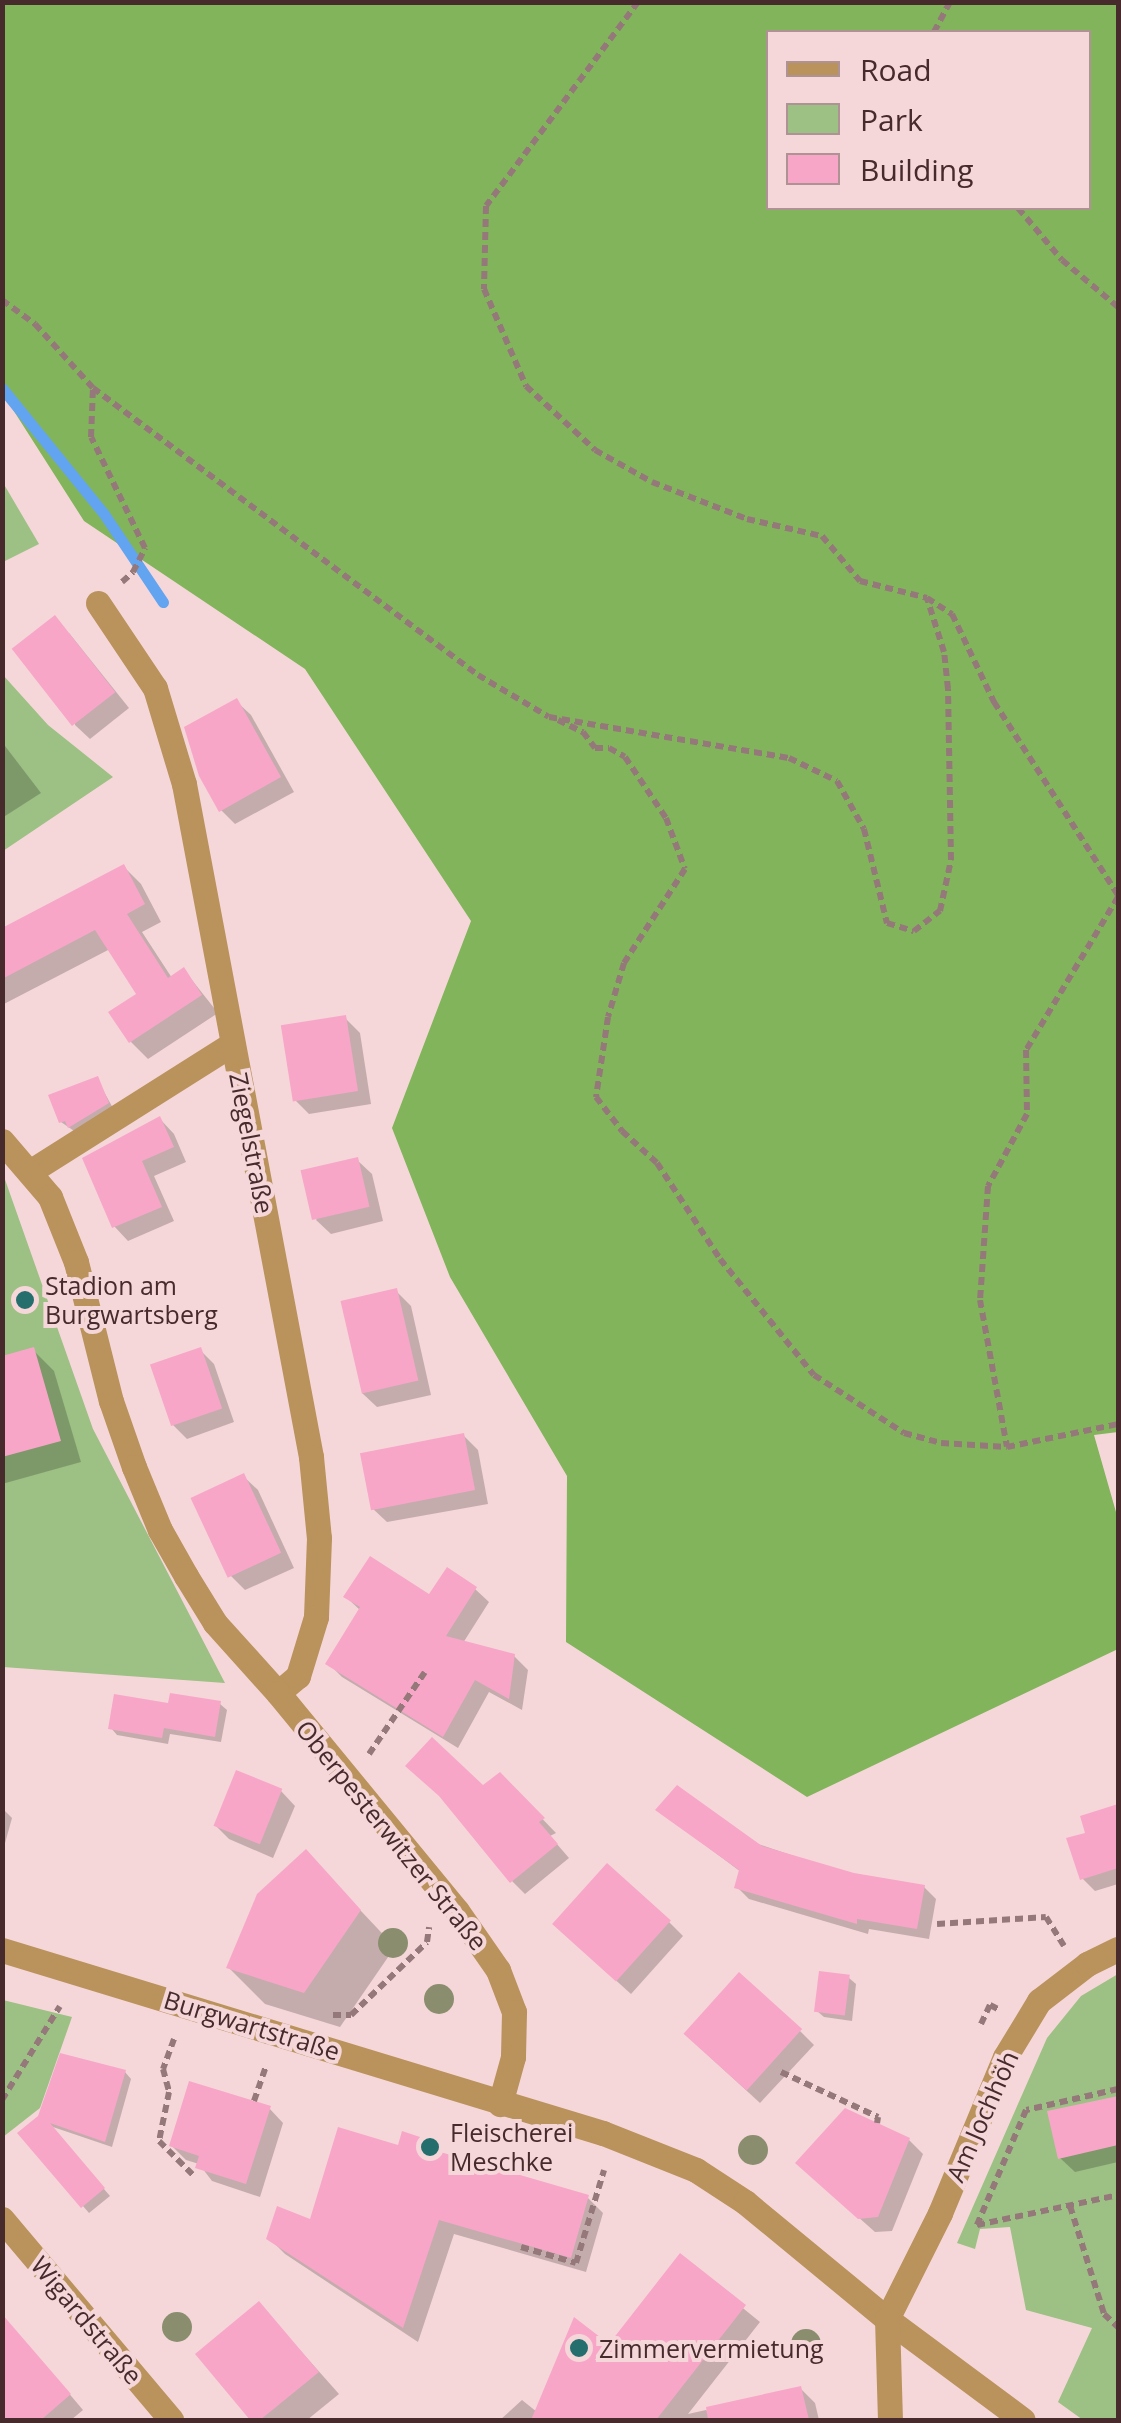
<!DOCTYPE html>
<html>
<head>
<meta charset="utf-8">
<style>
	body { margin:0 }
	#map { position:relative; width:1121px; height:2423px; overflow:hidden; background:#f5d7d9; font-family:"Open Sans",sans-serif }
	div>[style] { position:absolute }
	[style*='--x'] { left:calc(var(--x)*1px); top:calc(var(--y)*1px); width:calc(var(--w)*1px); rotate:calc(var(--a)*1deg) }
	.green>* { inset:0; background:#9dc084 }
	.forest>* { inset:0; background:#82b45b }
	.shadow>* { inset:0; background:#0003 }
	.stream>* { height:11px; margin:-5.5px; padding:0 5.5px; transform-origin:5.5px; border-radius:5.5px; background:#62a4f0 }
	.building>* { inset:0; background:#f7a6c8; transform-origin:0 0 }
	.path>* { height:6px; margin-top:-3px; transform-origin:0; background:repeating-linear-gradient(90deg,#95787a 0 8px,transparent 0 13px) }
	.service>* { height:25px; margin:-12.5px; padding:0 12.5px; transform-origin:12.5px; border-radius:12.5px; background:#ba925c }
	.minor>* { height:25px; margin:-12.5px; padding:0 12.5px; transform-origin:12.5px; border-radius:12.5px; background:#ba925c }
	.trees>* { width:30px; height:30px; margin:-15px; border-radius:50%; background:#8a8e6e }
	.dots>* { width:28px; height:28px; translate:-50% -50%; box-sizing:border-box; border:5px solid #f5d7d9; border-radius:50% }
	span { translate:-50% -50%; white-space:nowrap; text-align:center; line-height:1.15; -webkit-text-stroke:8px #f5d7d9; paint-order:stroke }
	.street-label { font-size:25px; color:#462a2c }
	.poi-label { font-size:25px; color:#462a2c }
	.left { translate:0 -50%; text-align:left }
	.frame { position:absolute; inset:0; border:5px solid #462a2c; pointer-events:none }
	.legend { position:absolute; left:766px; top:30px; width:325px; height:180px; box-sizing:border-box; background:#f5d7d9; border:2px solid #af9294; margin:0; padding:12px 18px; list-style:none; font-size:30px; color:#462a2c }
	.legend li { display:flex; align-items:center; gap:20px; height:50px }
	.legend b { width:50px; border:2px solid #af9294 }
</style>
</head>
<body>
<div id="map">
	<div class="green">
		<i style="clip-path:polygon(2px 481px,39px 544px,3px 562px,2px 562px)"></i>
		<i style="clip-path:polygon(3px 675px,48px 725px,113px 777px,3px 851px)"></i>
		<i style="clip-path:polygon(2px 1171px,93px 1429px,225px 1683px,3px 1667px)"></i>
		<i style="clip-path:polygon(1118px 1974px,1118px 2420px,1083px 2420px,1058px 2402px,1092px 2328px,1026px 2310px,1010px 2227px,980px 2229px,975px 2249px,957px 2243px,1047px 2038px,1081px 1996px)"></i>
		<i style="clip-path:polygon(3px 2000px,72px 2017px,40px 2108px,3px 2137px)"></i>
	</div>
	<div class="forest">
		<i style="clip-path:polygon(evenodd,3px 2px,1118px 3px,1118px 1432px,1094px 1435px,1118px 1519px,1118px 1649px,807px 1797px,566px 1642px,567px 1476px,450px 1277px,392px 1128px,471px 921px,305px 669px,84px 521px,3px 394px,3px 2px,768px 32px,1088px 32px,1088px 208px,768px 208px,768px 32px)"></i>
	</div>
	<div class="shadow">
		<i style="clip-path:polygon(69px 633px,129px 708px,90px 739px,75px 725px)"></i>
		<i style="clip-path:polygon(236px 701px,251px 715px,294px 792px,235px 824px,221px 810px)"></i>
		<i style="clip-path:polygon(2px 742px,41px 793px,2px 818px)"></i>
		<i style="clip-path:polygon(124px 867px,141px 884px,161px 922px,142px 932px,172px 978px,184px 970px,218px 1013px,148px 1059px,131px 1042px,140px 994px,110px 949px,2px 1005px,2px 931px)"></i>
		<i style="clip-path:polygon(345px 1018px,360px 1033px,371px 1104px,309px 1114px,295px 1100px)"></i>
		<i style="clip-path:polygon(97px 1079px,114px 1110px,77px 1133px,61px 1122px)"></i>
		<i style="clip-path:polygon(160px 1119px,174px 1134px,186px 1162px,154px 1176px,174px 1221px,128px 1241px,114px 1226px)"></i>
		<i style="clip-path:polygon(357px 1160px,372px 1174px,383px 1221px,331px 1234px,316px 1220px)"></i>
		<i style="clip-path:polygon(396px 1291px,411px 1306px,431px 1395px,377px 1407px,362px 1393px)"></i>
		<i style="clip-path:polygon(33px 1350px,54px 1371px,81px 1462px,2px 1484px,2px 1359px)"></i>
		<i style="clip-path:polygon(200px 1350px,214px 1364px,234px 1422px,187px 1439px,172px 1424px)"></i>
		<i style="clip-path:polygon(464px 1436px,478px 1450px,488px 1504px,387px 1522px,372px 1508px)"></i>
		<i style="clip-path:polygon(243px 1476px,258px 1490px,294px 1568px,245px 1590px,231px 1576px)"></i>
		<i style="clip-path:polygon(475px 1589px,489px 1602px,463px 1643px,514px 1656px,528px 1670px,522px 1710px,489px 1692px,458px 1748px,342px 1677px,328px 1663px,361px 1611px,346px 1597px,430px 1597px)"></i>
		<i style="clip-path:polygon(220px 1704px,227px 1710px,221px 1742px,170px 1734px,168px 1744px,117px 1735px,111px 1728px,170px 1706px)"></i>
		<i style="clip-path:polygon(500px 1775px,556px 1833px,550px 1836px,569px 1858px,525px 1894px,512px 1881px,483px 1788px)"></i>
		<i style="clip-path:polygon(281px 1791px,295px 1806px,273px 1858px,229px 1839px,215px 1825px)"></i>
		<i style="clip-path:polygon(1118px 1807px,1118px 1884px,1095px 1891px,1082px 1878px,1088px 1834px,1083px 1818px)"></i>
		<i style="clip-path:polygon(2px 1808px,12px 1818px,2px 1854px)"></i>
		<i style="clip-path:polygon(658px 1810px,853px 1876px,924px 1887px,936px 1899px,929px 1939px,869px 1929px,868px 1934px,749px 1899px,737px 1887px,741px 1872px)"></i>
		<i style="clip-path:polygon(311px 1858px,395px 1947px,340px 2027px,265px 2004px,229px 1968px)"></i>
		<i style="clip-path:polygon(669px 1922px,683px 1936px,631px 1994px,569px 1938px)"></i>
		<i style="clip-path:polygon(849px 1978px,856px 1984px,852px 2021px,824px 2017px,817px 2011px)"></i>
		<i style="clip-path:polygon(800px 2031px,814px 2045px,760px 2103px,699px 2047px)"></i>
		<i style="clip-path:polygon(125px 2072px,131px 2079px,112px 2147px,50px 2126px,110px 2196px,89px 2213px,21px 2134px)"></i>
		<i style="clip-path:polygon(1118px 2098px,1118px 2162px,1075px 2172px,1060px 2158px,1050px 2113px)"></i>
		<i style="clip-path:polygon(269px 2108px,283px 2123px,260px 2197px,212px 2181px,199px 2164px,186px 2160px,172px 2146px)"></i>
		<i style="clip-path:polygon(909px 2140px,923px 2154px,892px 2231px,875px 2232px,813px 2177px)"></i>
		<i style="clip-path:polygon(431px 2143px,443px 2156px,588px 2198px,603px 2213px,586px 2272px,454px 2234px,418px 2342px,285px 2254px,269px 2238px,311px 2222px,400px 2148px)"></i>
		<i style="clip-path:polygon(680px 2257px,760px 2322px,688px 2414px,706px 2410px,717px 2420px,500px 2420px,522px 2400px,537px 2412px,609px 2347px)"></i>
		<i style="clip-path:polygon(259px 2304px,339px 2394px,307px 2420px,253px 2420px,198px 2354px)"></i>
		<i style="clip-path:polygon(2px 2341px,28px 2345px,83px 2410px,71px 2420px,2px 2420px)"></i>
		<i style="clip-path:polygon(801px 2389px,815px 2403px,819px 2420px,741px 2420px,737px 2403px)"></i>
	</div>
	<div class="stream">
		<i style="--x:2;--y:388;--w:162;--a:51"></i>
		<i style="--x:104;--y:514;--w:106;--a:56.2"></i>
	</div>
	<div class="building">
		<i style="left:55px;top:615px;width:98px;height:55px;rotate:52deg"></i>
		<i style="clip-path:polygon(237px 698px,281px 777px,219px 812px,199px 776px,184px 727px)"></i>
		<i style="clip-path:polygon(124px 864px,145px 904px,127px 914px,168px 978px,184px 967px,202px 995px,129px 1043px,108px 1012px,136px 994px,95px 930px,2px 979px,2px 928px)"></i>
		<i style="left:346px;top:1015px;width:77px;height:66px;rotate:81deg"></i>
		<i style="clip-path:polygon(98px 1076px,109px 1103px,68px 1128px,65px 1121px,59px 1123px,48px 1095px)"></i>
		<i style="clip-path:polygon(160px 1116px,174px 1147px,142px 1161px,162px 1207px,112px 1228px,82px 1158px)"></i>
		<i style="left:358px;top:1157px;width:51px;height:59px;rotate:77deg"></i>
		<i style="left:397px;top:1288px;width:95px;height:58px;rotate:77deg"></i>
		<i style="clip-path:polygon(34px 1347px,61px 1441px,2px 1457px,2px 1356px)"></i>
		<i style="left:201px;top:1347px;width:65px;height:54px;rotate:71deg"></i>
		<i style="left:464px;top:1433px;width:58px;height:106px;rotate:79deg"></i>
		<i style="left:244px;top:1473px;width:88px;height:59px;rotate:65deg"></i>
		<i style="clip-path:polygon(370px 1556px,429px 1594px,447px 1567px,477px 1587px,446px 1636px,515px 1654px,509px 1699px,475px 1680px,443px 1737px,325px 1664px,360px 1607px,343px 1597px)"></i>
		<i style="clip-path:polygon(170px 1693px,221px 1701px,215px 1737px,164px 1728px,162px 1738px,108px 1729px,114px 1694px,168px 1703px)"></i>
		<i style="clip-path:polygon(432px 1737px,483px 1785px,500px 1772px,545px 1818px,539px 1822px,558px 1844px,510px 1883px,439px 1796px,405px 1766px)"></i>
		<i style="left:236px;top:1770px;width:50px;height:60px;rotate:22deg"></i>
		<i style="clip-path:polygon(677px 1785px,762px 1846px,854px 1873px,925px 1885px,917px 1929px,857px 1919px,857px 1924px,734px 1888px,739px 1870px,655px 1810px)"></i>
		<i style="clip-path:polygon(1118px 1804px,1118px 1868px,1080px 1880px,1066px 1838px,1085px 1833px,1080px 1816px)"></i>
		<i style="clip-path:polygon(306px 1849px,361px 1910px,304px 1993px,226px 1968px,257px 1894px)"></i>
		<i style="left:607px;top:1863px;width:86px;height:82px;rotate:42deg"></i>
		<i style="left:819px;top:1971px;width:31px;height:41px;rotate:7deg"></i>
		<i style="left:739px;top:1972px;width:85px;height:83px;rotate:42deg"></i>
		<i style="clip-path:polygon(60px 2053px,126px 2070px,105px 2142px,50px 2123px,105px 2188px,81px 2208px,17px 2133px,38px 2116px)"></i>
		<i style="clip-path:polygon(189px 2081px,271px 2106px,246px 2184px,195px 2168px,199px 2156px,169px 2146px)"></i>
		<i style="clip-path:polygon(1118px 2096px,1118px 2145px,1058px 2159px,1047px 2111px)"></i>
		<i style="clip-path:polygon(845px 2108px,910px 2138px,878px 2217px,858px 2219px,795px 2163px)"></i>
		<i style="clip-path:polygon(338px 2127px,398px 2145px,402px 2131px,432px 2141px,430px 2149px,589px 2195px,571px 2258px,439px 2220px,403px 2328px,266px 2239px,277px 2206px,310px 2219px)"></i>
		<i style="clip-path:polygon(680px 2253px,746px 2305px,656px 2420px,531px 2420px,574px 2317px,609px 2344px)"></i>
		<i style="clip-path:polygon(259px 2301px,319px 2372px,260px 2420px,250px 2420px,195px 2354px)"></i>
		<i style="clip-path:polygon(2px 2314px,71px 2394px,41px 2420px,2px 2420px)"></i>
		<i style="clip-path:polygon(801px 2386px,809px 2420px,708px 2420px,706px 2407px)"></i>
	</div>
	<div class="path">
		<i style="--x:638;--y:2;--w:254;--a:126.7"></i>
		<i style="--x:486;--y:206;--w:83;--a:91.4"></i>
		<i style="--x:484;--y:289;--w:106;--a:66.6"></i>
		<i style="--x:526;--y:386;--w:94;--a:42.8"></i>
		<i style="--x:595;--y:450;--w:65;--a:29.3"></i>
		<i style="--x:652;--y:482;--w:102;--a:21.3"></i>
		<i style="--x:747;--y:519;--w:77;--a:12.8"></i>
		<i style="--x:822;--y:536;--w:59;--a:49.8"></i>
		<i style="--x:860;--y:581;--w:69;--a:14.2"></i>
		<i style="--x:927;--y:598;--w:30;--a:33"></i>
		<i style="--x:952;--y:614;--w:98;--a:64.5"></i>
		<i style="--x:994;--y:702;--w:229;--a:57.3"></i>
		<i style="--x:934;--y:32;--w:34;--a:-62"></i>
		<i style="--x:1018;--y:208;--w:68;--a:49.8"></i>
		<i style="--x:1062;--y:260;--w:73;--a:40"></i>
		<i style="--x:2;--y:300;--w:41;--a:36"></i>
		<i style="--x:35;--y:324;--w:86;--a:47.8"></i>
		<i style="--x:122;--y:582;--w:15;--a:-42"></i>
		<i style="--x:133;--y:572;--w:27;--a:-63"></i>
		<i style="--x:145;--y:548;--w:123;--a:-115.9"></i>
		<i style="--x:91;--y:437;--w:49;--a:-87.7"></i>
		<i style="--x:93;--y:388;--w:480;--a:36.7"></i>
		<i style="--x:478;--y:675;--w:82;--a:30.6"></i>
		<i style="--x:549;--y:717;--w:243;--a:9.7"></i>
		<i style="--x:789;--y:758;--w:53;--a:25.6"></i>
		<i style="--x:837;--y:781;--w:55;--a:60.6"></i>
		<i style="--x:864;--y:829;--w:97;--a:76.3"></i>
		<i style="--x:887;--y:923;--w:28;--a:17"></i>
		<i style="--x:914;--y:931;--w:33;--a:-38"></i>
		<i style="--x:940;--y:911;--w:52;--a:-77.8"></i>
		<i style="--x:951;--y:860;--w:171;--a:-91"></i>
		<i style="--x:948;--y:689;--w:37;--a:-96"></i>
		<i style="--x:944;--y:652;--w:57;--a:-107.5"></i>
		<i style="--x:558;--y:720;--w:28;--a:26"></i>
		<i style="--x:583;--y:732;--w:20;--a:53"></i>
		<i style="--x:595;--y:748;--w:14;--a:0"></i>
		<i style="--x:609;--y:748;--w:18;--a:29"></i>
		<i style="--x:625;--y:757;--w:73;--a:56.1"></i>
		<i style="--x:666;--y:818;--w:54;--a:69.6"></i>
		<i style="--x:685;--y:869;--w:112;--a:123"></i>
		<i style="--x:624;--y:963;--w:56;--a:106.5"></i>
		<i style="--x:608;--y:1017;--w:81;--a:98.5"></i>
		<i style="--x:596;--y:1097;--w:43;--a:52.6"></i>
		<i style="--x:622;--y:1131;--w:47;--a:42.4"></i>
		<i style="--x:657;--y:1163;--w:115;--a:56.7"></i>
		<i style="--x:720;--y:1259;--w:149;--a:51"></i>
		<i style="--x:814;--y:1375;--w:107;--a:32.8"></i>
		<i style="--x:904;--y:1433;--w:38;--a:15"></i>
		<i style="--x:941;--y:1443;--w:66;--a:3.5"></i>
		<i style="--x:1118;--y:897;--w:179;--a:121"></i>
		<i style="--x:1026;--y:1050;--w:64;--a:89.1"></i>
		<i style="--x:1027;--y:1114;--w:82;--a:118.4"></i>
		<i style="--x:988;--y:1186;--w:114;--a:94"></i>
		<i style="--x:980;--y:1300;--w:149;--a:79.6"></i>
		<i style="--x:1007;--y:1447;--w:113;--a:-11.7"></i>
		<i style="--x:369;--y:1754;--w:99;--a:-55.7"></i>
		<i style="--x:937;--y:1924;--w:109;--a:-3.7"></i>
		<i style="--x:1046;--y:1917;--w:34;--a:58"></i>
		<i style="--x:333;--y:2015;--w:18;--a:0"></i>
		<i style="--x:351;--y:2015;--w:105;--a:-43.8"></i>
		<i style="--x:427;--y:1942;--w:15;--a:-82"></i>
		<i style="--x:981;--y:2024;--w:21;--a:-65"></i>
		<i style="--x:990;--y:2005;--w:11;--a:27"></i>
		<i style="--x:174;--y:2039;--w:32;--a:110"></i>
		<i style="--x:163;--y:2069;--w:24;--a:75"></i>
		<i style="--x:169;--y:2092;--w:50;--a:101.5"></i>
		<i style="--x:159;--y:2141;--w:48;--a:45"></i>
		<i style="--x:781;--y:2072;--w:107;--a:24.9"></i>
		<i style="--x:878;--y:2117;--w:6;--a:99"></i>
		<i style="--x:1118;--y:2089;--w:94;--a:167.1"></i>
		<i style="--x:1026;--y:2110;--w:125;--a:113.1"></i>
		<i style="--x:977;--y:2225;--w:144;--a:-12"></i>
		<i style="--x:2;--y:2100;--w:110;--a:-58.3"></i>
		<i style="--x:254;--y:2101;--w:37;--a:-71"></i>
		<i style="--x:1070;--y:2206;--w:113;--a:72.5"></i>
		<i style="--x:1104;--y:2314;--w:19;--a:43"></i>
		<i style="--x:521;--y:2247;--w:57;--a:16.2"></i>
		<i style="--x:576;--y:2263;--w:97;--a:-73.2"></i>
	</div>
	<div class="service">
		<i style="--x:31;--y:1171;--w:238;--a:-32.3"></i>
	</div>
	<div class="minor">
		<i style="--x:98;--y:603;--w:102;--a:56.2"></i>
		<i style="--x:155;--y:688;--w:100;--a:73.2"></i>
		<i style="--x:184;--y:784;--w:685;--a:79.31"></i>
		<i style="--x:311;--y:1457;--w:81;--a:84.4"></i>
		<i style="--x:319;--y:1538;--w:79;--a:92.2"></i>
		<i style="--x:316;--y:1617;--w:62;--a:107"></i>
		<i style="--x:298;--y:1676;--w:26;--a:140"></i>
		<i style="--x:2;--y:1141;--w:74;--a:49.4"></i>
		<i style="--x:50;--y:1197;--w:70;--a:68.2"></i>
		<i style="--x:76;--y:1262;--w:143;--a:75.9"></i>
		<i style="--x:111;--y:1401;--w:70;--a:70.8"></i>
		<i style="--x:134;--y:1467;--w:68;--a:67.6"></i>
		<i style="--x:160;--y:1530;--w:53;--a:60.5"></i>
		<i style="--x:186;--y:1576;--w:55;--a:58.3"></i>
		<i style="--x:215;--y:1623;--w:94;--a:48"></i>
		<i style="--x:278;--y:1693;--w:282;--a:50.6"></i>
		<i style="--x:457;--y:1911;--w:72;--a:55.2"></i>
		<i style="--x:498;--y:1970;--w:45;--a:69.1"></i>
		<i style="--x:514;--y:2012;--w:45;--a:91.3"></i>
		<i style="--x:513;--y:2057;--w:49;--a:105.5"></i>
		<i style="--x:2;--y:1950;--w:628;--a:16.94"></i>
		<i style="--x:603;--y:2133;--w:100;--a:21.7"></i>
		<i style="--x:696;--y:2170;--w:59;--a:33.1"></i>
		<i style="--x:745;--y:2202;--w:184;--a:39.5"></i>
		<i style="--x:887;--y:2319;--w:169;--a:36.6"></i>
		<i style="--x:2;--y:2219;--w:263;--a:49.9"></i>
		<i style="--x:887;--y:2319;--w:119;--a:-63.4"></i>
		<i style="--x:940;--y:2213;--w:169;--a:-67.4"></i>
		<i style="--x:1005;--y:2057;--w:66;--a:-58.7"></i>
		<i style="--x:1039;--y:2001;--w:61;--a:-37.6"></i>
		<i style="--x:1087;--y:1964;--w:34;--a:-26"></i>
		<i style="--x:887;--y:2319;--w:101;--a:88.3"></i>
	</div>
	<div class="trees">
		<i style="left:393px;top:1943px"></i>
		<i style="left:439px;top:1999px"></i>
		<i style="left:753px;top:2150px"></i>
		<i style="left:177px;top:2327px"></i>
		<i style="left:806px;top:2344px"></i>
	</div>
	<div class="dots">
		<i style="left:25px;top:1300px;background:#246f6d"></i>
		<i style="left:430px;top:2147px;background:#246f6d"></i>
		<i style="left:579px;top:2348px;background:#246f6d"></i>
	</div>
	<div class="street-label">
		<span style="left:252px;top:1143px;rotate:79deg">Ziegelstraße</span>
		<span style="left:392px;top:1835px;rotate:51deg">Oberpesterwitzer Straße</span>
		<span style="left:252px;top:2025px;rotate:17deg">Burgwartstraße</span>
		<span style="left:982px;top:2116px;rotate:-66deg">Am Jochhöh</span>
		<span style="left:87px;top:2320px;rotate:50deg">Wigardstraße</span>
	</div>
	<div class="poi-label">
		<span class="left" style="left:45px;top:1300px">Stadion am<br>Burgwartsberg</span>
		<span class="left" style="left:450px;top:2147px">Fleischerei<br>Meschke</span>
		<span class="left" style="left:599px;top:2348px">Zimmervermietung</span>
	</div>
	<div class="frame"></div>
	<ul class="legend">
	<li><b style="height:12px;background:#ba925c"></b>Road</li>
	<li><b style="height:28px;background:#9dc084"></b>Park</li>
	<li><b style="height:28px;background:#f7a6c8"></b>Building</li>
	</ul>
</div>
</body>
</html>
